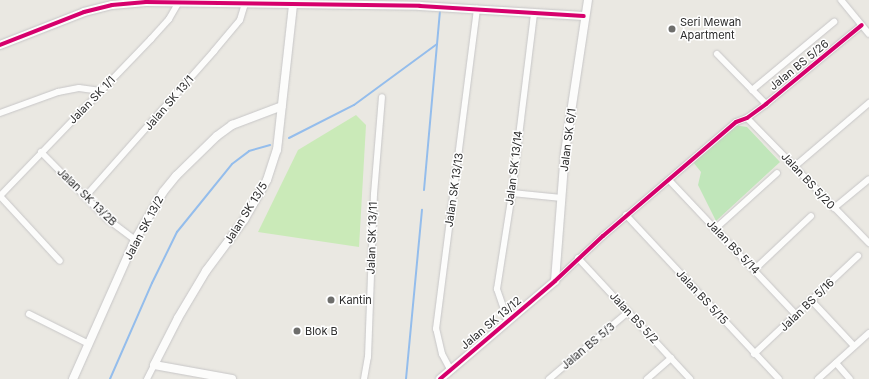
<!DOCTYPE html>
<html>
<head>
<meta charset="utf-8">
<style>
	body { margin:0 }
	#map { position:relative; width:869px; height:379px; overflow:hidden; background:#eae8e2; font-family:Inter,sans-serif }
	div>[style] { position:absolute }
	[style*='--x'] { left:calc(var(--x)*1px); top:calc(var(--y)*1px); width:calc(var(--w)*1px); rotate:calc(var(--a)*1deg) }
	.green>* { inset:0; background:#c0e6ba }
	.pitch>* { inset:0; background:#caeab8 }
	.stream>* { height:2px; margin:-1px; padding:0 1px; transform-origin:1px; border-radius:1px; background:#94bdec }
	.roads { filter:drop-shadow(0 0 1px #c7c6c7) drop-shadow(0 0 1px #c7c6c7) }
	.minor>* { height:6px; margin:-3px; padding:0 3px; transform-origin:3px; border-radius:3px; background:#fcfcfb }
	.tertiary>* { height:8px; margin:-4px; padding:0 4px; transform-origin:4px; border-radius:4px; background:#fcfcfb }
	.cycleway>* { height:4px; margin:-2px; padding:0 2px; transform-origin:2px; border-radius:2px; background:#d6006c }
	.dots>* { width:11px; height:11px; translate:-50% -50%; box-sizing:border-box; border:2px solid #fff; border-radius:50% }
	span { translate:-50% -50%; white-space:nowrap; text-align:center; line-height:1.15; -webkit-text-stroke:3px #fff; paint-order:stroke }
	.poi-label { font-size:11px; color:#2c2c2c }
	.left { translate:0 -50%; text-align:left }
	.street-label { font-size:11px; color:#2c2c2c }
</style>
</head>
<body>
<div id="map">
	<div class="green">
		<i style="clip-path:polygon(734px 125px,747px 127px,780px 162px,716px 221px,698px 185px,701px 172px,693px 162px)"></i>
	</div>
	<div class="pitch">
		<i style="clip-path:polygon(356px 115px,366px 125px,359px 247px,258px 232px,298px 150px)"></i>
	</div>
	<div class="stream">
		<i style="--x:289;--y:138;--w:73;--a:-26.9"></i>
		<i style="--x:354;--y:105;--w:103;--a:-36.3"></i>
		<i style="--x:424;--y:190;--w:180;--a:-84.9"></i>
		<i style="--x:110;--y:379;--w:105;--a:-66.4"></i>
		<i style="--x:152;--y:283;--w:57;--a:-63.9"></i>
		<i style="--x:177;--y:232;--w:87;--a:-51"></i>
		<i style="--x:232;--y:164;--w:21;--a:-37"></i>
		<i style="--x:249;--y:151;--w:22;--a:-16"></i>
		<i style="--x:406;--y:379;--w:170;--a:-84.6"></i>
	</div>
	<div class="roads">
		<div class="minor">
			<i style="--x:841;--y:0;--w:44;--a:50.5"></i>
			<i style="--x:717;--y:54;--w:70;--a:45.6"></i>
			<i style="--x:752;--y:90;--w:107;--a:-39.7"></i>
			<i style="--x:0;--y:113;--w:62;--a:-19.9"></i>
			<i style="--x:58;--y:92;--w:21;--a:-11"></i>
			<i style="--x:79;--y:88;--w:22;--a:8"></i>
			<i style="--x:747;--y:118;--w:175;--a:45.7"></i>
			<i style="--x:41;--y:152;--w:93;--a:45.4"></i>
			<i style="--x:106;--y:218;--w:36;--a:37"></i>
			<i style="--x:794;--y:167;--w:99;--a:-40.5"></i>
			<i style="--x:669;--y:180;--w:185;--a:46.7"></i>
			<i style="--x:512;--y:193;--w:50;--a:5.7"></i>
			<i style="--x:0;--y:196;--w:218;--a:-46.1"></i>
			<i style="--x:151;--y:39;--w:27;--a:-48"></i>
			<i style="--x:169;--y:19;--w:22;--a:-60"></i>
			<i style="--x:0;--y:196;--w:88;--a:47.3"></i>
			<i style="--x:85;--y:197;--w:195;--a:-48.5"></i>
			<i style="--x:214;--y:51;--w:40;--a:-50"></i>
			<i style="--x:240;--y:20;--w:17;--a:-73"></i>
			<i style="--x:834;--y:208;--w:45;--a:-39.6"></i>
			<i style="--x:626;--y:215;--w:224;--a:47"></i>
			<i style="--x:716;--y:228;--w:82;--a:-42"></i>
			<i style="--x:578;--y:258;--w:165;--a:47.2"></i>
			<i style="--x:755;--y:269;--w:77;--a:-43.4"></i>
			<i style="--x:555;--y:281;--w:66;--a:-43.2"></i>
			<i style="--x:603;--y:236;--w:175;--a:-40.6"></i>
			<i style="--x:736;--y:122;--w:12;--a:-20"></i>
			<i style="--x:747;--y:118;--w:24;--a:-36"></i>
			<i style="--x:766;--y:104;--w:124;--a:-39.5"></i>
			<i style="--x:811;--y:300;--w:63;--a:46.9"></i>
			<i style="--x:29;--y:314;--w:67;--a:26.6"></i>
			<i style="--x:508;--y:321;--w:34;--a:-109"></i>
			<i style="--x:497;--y:289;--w:97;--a:-81.1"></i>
			<i style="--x:512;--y:193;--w:181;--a:-83"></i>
			<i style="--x:754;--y:354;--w:143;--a:-43.3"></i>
			<i style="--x:836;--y:363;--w:21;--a:49"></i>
			<i style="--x:450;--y:369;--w:17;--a:-118"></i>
			<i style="--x:442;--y:354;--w:26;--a:-103"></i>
			<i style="--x:436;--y:329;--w:323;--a:-82.7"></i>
			<i style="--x:147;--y:379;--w:16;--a:-63"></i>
			<i style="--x:364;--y:379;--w:22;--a:-80"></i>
			<i style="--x:368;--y:357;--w:163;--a:-87.9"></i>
			<i style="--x:374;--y:194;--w:97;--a:-85.3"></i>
			<i style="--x:549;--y:379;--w:104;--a:-40.3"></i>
			<i style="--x:647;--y:379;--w:32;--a:-41"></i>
			<i style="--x:818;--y:379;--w:69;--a:-42"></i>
		</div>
		<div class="tertiary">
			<i style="--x:0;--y:45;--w:90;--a:-21.4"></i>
			<i style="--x:84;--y:12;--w:29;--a:-14"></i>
			<i style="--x:112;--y:5;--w:34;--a:-5"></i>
			<i style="--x:146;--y:2;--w:274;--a:0.8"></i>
			<i style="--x:420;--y:6;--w:164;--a:3.5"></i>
			<i style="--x:73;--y:379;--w:152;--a:-66"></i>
			<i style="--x:135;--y:240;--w:56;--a:-59.7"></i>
			<i style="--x:163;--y:192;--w:21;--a:-51"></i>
			<i style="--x:176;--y:176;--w:57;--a:-44.3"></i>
			<i style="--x:217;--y:136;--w:19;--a:-36"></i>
			<i style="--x:232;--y:125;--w:53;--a:-20.8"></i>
			<i style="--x:232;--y:379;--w:79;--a:-169.8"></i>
			<i style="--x:154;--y:365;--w:53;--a:-62.9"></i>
			<i style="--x:178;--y:318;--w:55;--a:-59.2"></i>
			<i style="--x:206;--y:271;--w:64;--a:-53.3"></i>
			<i style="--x:244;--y:220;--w:46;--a:-60.1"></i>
			<i style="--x:267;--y:180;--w:32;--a:-72"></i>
			<i style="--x:277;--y:150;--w:146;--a:-83.7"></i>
			<i style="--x:440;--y:379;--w:151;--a:-40.4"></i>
			<i style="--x:555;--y:281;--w:129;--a:-85.6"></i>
			<i style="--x:565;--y:152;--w:154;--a:-81.4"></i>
		</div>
	</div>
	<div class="cycleway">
		<i style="--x:0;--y:45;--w:90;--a:-21.4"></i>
		<i style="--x:84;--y:12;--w:29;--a:-14"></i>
		<i style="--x:112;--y:5;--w:34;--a:-5"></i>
		<i style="--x:146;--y:2;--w:274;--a:0.8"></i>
		<i style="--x:420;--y:6;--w:164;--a:3.5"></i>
		<i style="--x:440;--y:379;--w:151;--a:-40.4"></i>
		<i style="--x:555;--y:281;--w:66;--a:-43.2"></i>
		<i style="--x:603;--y:236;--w:175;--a:-40.6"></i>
		<i style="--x:736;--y:122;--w:12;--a:-20"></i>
		<i style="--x:747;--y:118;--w:24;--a:-36"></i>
		<i style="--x:766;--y:104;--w:124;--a:-39.5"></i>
	</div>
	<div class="dots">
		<i style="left:672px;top:29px;background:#6e6e6c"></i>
		<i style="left:331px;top:300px;background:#6e6e6c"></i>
		<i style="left:297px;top:331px;background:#6e6e6c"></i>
	</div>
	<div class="poi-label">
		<span class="left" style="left:680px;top:29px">Seri Mewah<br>Apartment</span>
		<span class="left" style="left:339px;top:300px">Kantin</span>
		<span class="left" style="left:305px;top:331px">Blok B</span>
	</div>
	<div class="street-label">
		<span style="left:799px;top:65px;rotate:-39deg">Jalan BS 5/26</span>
		<span style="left:92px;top:100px;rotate:-46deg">Jalan SK 1/1</span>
		<span style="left:169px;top:103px;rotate:-49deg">Jalan SK 13/1</span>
		<span style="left:568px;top:140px;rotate:-83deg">Jalan SK 6/1</span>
		<span style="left:514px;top:168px;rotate:-83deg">Jalan SK 13/14</span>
		<span style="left:808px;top:181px;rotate:47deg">Jalan BS 5/20</span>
		<span style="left:454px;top:190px;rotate:-82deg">Jalan SK 13/13</span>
		<span style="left:87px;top:197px;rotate:44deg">Jalan SK 13/2B</span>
		<span style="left:246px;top:213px;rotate:-58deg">Jalan SK 13/5</span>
		<span style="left:144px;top:228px;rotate:-62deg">Jalan SK 13/2</span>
		<span style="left:372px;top:238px;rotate:-88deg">Jalan SK 13/11</span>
		<span style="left:733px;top:247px;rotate:46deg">Jalan BS 5/14</span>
		<span style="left:702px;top:297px;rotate:47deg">Jalan BS 5/15</span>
		<span style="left:807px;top:305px;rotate:-44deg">Jalan BS 5/16</span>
		<span style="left:634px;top:318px;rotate:47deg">Jalan BS 5/2</span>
		<span style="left:491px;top:323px;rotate:-40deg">Jalan SK 13/12</span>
		<span style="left:588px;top:346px;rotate:-40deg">Jalan BS 5/3</span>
	</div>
</div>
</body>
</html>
